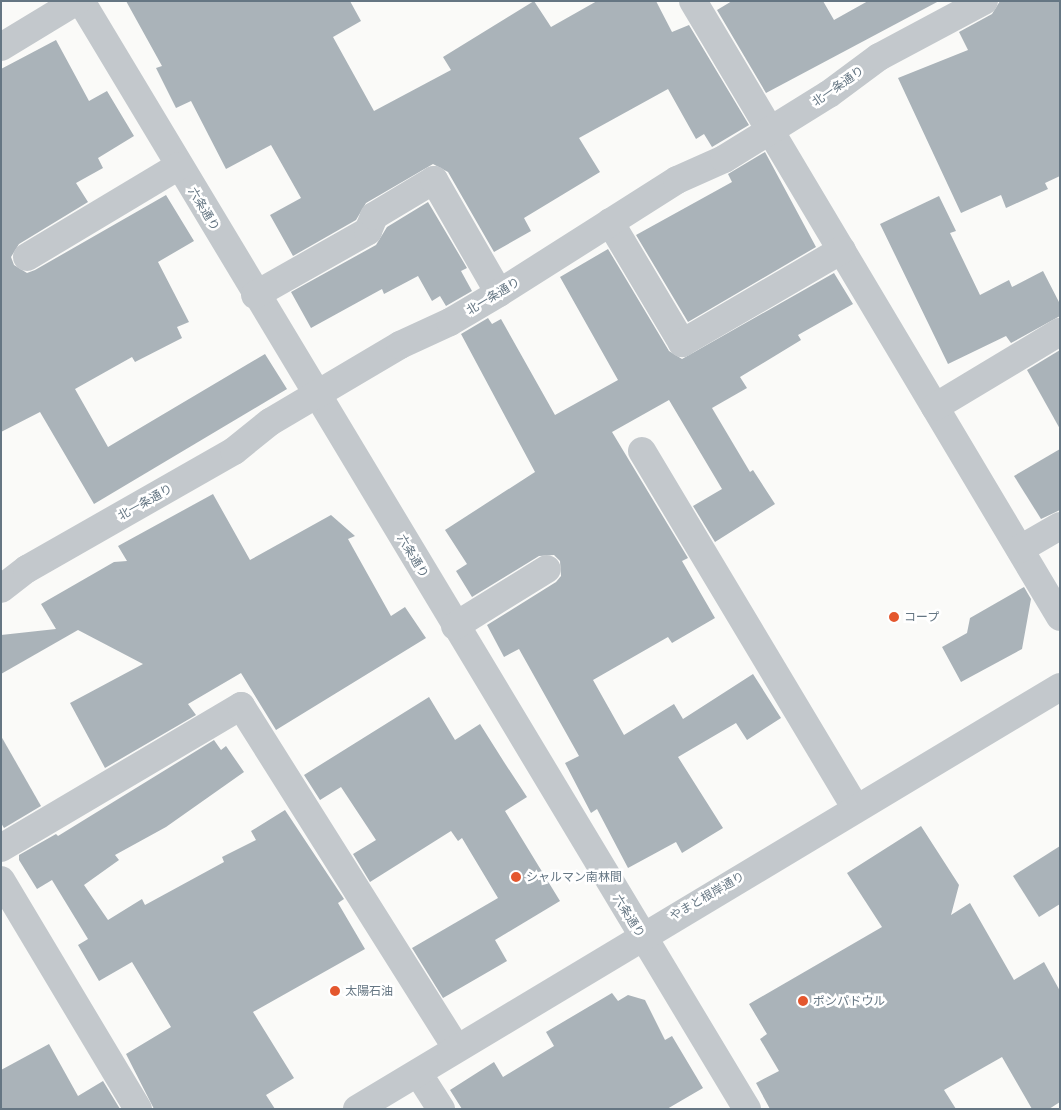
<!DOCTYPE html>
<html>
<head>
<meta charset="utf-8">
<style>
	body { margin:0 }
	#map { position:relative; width:1061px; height:1110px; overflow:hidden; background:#fafaf8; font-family:"Golos Text","Noto Sans JP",sans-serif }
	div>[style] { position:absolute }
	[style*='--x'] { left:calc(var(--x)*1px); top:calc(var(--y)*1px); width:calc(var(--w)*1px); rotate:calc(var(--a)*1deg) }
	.building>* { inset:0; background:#aab3b9 }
	.minor>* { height:28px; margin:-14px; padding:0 14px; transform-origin:14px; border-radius:14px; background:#c3c8cc }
	.dots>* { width:14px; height:14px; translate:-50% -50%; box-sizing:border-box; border:2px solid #fff; border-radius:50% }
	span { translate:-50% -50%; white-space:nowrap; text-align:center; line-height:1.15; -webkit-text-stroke:5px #fff; paint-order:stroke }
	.street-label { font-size:12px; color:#657683 }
	.poi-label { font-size:12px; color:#657683 }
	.left { translate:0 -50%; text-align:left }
	.frame { position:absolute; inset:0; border:2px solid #657683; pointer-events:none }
</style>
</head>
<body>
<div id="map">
	<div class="building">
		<i style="clip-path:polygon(126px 1px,350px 1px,361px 21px,333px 37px,374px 111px,451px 70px,443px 57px,534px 1px,551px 27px,597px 1px,656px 1px,672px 32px,689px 25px,749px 125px,712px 147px,704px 134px,696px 139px,668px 89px,579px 138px,600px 172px,524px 218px,531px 231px,494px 252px,448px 172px,433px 164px,366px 203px,356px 220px,293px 256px,270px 215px,301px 198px,271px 145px,226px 169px,191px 101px,176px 108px,156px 68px,162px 66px)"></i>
		<i style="clip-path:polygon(732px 1px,823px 1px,834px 20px,868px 1px,939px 1px,766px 93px,717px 10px)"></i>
		<i style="clip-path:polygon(1000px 1px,1060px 1px,1060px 176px,1045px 183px,1048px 189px,1006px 208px,1001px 195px,961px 213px,898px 78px,968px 50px,959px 32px,992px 14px)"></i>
		<i style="clip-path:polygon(56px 40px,89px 101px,107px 91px,134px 136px,98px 158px,103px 168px,76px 183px,88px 202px,19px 244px,11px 257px,14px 265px,27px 273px,35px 270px,166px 195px,194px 241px,158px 262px,189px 322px,177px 327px,182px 338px,135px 362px,132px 357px,75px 389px,108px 447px,265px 354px,287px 389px,94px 504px,40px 412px,1px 432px,1px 69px)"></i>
		<i style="clip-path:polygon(765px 152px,816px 247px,688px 322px,636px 235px,732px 182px,728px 174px)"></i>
		<i style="clip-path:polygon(939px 196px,956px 231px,950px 233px,980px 295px,1009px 280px,1012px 287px,1043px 271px,1060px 304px,1060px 316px,1011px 343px,1006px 336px,948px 364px,880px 224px)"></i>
		<i style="clip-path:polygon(428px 202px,467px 268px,461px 271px,472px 291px,446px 306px,440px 296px,432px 301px,418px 276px,384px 294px,382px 289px,311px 328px,291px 292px,376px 245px,387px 227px)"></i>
		<i style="clip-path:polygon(608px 249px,669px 351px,682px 359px,834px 273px,853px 304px,798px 335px,801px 340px,740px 377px,747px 388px,712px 408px,750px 472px,753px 470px,775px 504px,715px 542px,693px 506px,722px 489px,669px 400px,612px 432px,688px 558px,682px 561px,715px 618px,672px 643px,668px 637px,593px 680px,624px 735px,674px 704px,683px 719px,753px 674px,781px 718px,747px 740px,736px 723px,678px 757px,723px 828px,682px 853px,676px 842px,628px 868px,597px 809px,591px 813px,565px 763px,579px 756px,519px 649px,504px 657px,487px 625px,556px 582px,561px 576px,560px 561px,554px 555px,539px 556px,472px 597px,456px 571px,467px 564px,445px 530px,535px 472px,461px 334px,488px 318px,492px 324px,501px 319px,555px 415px,618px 380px,560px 277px)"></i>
		<i style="clip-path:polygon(1060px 350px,1060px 429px,1027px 370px)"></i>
		<i style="clip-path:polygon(1060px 449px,1060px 510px,1041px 519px,1014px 476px)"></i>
		<i style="clip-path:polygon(213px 494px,250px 560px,331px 515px,355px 536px,348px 539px,391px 616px,405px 607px,426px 638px,276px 730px,241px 673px,188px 704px,196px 715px,105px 768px,70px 703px,143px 664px,78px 630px,1px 674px,1px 635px,56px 629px,41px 604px,114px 562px,127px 561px,118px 546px)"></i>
		<i style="clip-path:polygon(1024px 587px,1031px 599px,1022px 649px,961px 682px,942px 647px,967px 633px,970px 618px)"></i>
		<i style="clip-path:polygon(429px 697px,455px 740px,480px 724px,504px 762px,527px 797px,505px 811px,560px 901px,495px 940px,507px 961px,443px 998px,412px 948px,498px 898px,462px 838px,458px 841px,451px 831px,370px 882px,353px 854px,376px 840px,341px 787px,320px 800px,304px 775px)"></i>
		<i style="clip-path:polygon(1px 736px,41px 806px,4px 828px,1px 823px)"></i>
		<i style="clip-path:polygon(214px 740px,221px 750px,226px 746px,244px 772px,166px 827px,115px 855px,119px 860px,84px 885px,108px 920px,142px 899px,145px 905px,224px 862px,222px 857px,256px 840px,251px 831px,285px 810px,344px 899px,338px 903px,365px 949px,253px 1012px,294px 1078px,266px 1095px,275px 1109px,154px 1109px,126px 1054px,171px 1027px,132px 962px,99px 981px,78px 945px,88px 939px,52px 880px,37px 889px,19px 860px,19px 855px,56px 834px,58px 836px)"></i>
		<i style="clip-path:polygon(921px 826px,959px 885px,951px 915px,970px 903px,1014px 980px,1044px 962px,1060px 991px,1060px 1102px,1049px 1109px,1032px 1109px,1002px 1057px,944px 1090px,956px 1109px,770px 1109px,756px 1083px,779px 1071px,760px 1039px,767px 1034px,749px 1004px,882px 927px,847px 873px)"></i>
		<i style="clip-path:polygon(1060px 846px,1060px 904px,1039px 917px,1013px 876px)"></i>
		<i style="clip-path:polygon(612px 993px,618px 1001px,628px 995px,645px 1000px,665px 1040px,672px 1036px,703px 1088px,667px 1109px,462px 1109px,450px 1090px,494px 1062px,503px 1077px,554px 1046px,546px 1032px)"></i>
		<i style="clip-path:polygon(49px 1044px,78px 1096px,103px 1081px,120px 1109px,1px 1109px,1px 1070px)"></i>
	</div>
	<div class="minor">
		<i style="--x:81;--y:1;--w:1293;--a:58.99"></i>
		<i style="--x:693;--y:1;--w:717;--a:59.21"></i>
		<i style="--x:1;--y:47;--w:89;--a:-31.2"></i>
		<i style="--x:610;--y:222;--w:141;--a:59.2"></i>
		<i style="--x:682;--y:343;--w:185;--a:-30.2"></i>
		<i style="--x:27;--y:257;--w:177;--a:-30.9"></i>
		<i style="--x:255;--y:295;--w:130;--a:-29.5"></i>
		<i style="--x:368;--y:231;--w:16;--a:-68"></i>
		<i style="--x:374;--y:216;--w:70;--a:-31"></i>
		<i style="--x:434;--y:180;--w:130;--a:60.1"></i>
		<i style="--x:935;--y:407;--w:146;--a:-31"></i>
		<i style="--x:642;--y:451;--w:416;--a:59.1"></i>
		<i style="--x:1020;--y:549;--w:46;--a:-29.9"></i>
		<i style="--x:1;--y:589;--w:33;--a:-38"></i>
		<i style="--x:27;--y:569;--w:238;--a:-29.7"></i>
		<i style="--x:234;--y:451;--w:46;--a:-38.9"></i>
		<i style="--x:270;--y:422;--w:151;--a:-30.6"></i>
		<i style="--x:400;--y:345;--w:55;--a:-24.7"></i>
		<i style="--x:450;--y:322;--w:57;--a:-30.6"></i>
		<i style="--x:499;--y:293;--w:211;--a:-32.4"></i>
		<i style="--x:677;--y:180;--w:51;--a:-24.1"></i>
		<i style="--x:724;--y:159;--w:123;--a:-31.8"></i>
		<i style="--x:829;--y:94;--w:62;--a:-36.5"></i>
		<i style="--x:879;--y:57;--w:119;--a:-28.1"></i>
		<i style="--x:455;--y:626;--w:108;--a:-31.8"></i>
		<i style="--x:1;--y:848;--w:279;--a:-30.6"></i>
		<i style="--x:241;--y:706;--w:404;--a:57.8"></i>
		<i style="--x:1;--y:880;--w:267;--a:59.1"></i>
		<i style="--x:418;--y:1073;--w:43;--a:57.4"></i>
		<i style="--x:357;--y:1109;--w:820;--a:-30.98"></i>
	</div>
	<div class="dots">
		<i style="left:894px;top:617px;background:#e4572e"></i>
		<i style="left:516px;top:877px;background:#e4572e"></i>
		<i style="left:335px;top:991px;background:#e4572e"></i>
		<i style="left:803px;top:1001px;background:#e4572e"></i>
	</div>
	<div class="street-label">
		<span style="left:838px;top:86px;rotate:-35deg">北一条通り</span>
		<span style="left:204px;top:209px;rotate:59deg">六条通り</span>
		<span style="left:493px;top:296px;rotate:-31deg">北一条通り</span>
		<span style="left:145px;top:502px;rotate:-29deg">北一条通り</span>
		<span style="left:413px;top:556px;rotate:59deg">六条通り</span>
		<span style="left:707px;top:896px;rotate:-30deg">やまと根岸通り</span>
		<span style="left:629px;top:916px;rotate:58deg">六条通り</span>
	</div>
	<div class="poi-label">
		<span class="left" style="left:904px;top:617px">コープ</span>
		<span class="left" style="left:526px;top:877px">シャルマン南林間</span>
		<span class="left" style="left:345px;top:991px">太陽石油</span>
		<span class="left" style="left:813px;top:1001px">ポンパドウル</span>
	</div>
	<div class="frame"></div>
</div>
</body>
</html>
